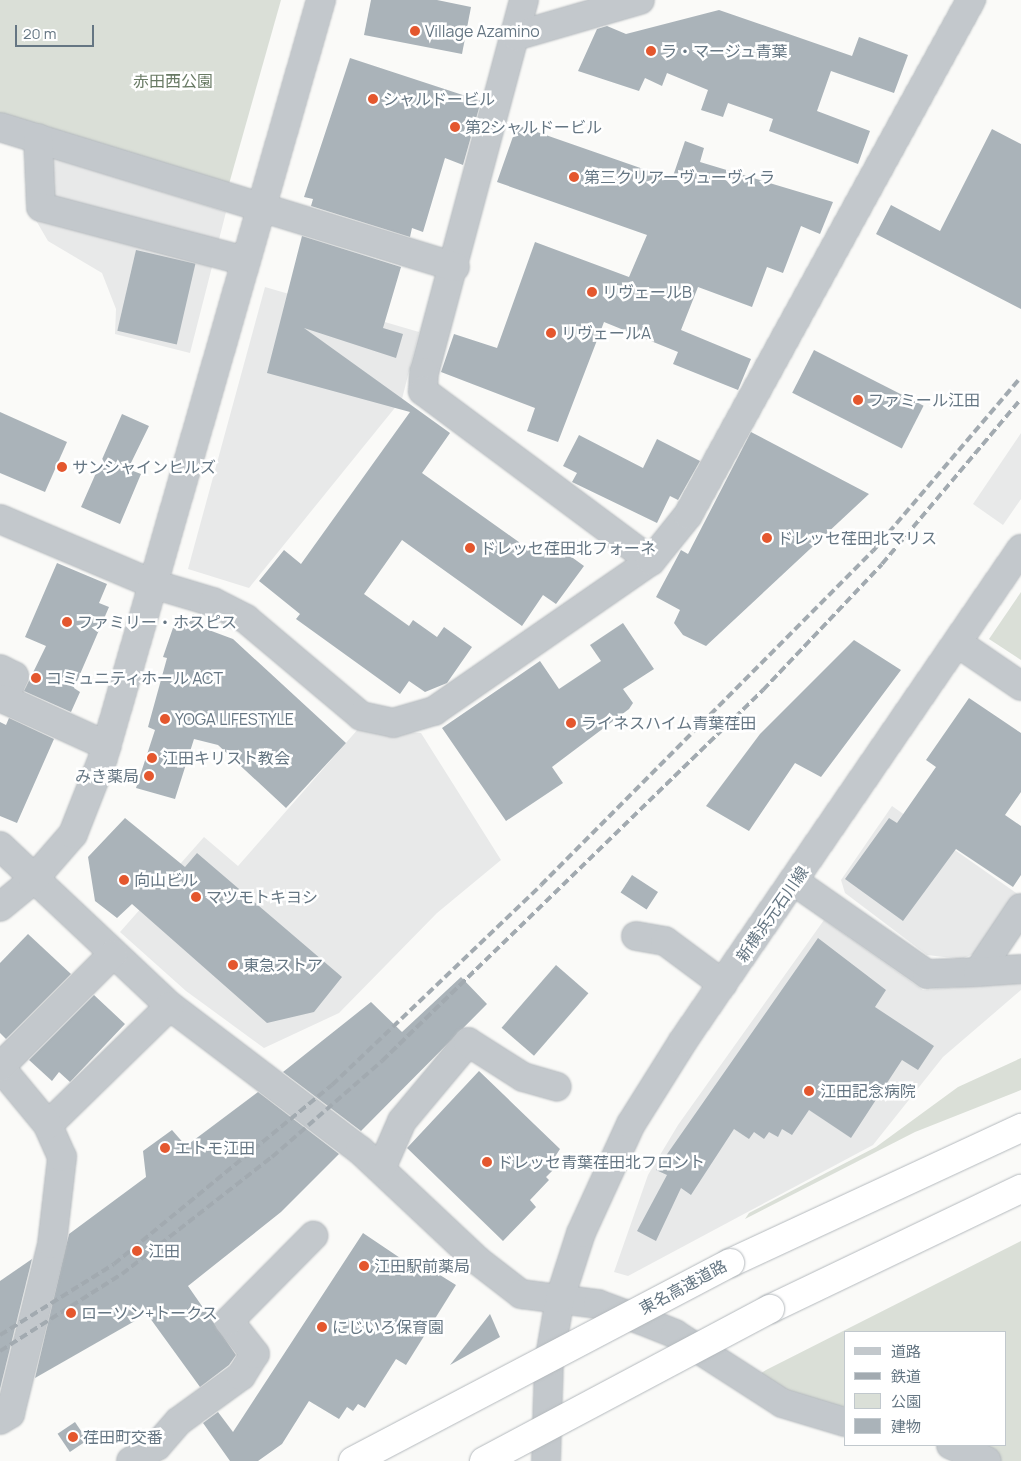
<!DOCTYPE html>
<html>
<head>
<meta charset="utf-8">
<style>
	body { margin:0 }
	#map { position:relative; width:1021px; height:1461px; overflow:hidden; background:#fafaf8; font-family:Manrope,"Noto Sans JP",sans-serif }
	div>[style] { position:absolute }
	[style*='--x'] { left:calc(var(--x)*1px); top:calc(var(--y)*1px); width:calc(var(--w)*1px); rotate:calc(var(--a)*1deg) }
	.built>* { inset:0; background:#e8e9e9 }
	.green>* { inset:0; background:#dadfd7 }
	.building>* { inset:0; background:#aab3b9; transform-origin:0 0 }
	.roads { filter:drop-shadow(0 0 1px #b4b9bd) drop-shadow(0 0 1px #b4b9bd) }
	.minor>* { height:28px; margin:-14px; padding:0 14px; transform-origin:14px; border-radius:14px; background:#c3c8cc }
	.highway>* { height:28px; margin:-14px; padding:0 14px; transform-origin:14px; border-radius:14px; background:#fff }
	.rail>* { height:4px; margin-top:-2px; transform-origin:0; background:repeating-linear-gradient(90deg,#a2aab0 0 8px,transparent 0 12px) }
	.bridges { filter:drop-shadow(0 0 1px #b4b9bd) drop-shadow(0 0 1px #b4b9bd) }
	.highway-bridge>* { height:28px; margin:-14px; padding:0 14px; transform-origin:14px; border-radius:14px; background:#fff }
	.dots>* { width:14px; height:14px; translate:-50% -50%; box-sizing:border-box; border:2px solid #fff; border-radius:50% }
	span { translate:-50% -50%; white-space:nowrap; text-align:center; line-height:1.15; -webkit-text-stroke:5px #fff; paint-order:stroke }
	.poi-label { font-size:16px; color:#657683 }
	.left { translate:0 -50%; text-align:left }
	.right { translate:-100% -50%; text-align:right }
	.park-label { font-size:16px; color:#687a64 }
	.street-label { font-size:16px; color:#657683 }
	.legend { position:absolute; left:844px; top:1331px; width:162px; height:115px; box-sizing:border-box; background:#fff; border:1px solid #c1c8cd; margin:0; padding:6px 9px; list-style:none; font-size:15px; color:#657683 }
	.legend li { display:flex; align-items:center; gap:10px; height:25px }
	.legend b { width:25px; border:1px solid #c1c8cd }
	.scale { position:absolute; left:15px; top:25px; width:79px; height:22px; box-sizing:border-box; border:2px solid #657683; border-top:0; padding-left:6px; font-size:15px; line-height:18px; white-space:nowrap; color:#657683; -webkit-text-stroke:4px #fff; paint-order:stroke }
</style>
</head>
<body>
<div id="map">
	<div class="built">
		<i style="clip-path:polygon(28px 150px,226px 212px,190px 353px,115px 334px,116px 309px,102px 273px,48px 241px,27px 205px)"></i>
		<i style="clip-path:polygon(265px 287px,419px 332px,402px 399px,249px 588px,188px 569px)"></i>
		<i style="clip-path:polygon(1021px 433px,1021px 499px,1003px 525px,973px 504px)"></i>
		<i style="clip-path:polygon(359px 728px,421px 733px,501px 860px,437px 913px,339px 1013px,264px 1048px,186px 991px,120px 932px,204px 837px,238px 866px)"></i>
		<i style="clip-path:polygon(892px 806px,1019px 895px,984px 950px,961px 959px,927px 955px,845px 893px,841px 880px)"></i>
		<i style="clip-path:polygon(824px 920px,923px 990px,1021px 982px,1021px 990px,943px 1057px,873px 1145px,628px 1276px,614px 1272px,648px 1175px,678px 1125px)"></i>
	</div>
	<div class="green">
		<i style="clip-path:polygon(0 0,281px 0,229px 184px,0 116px)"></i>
		<i style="clip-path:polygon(1021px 592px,1021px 660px,989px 639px)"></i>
		<i style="clip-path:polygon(1021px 1058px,1021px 1090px,915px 1132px,745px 1219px,749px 1213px,876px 1147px,958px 1087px)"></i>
		<i style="clip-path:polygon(1021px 1241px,1021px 1461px,999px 1461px,971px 1445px,1005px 1445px,1005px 1332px,845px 1332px,845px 1414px,768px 1390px,761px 1373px,766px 1370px)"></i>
	</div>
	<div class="building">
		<i style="clip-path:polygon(371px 0,437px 0,471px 7px,462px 54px,364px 35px)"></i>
		<i style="clip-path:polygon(719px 10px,852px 56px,859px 37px,908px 55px,894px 93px,831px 71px,817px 111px,870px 131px,858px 164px,769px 131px,773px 119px,728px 103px,723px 117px,701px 110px,708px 90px,667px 73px,662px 86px,645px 78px,639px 91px,578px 71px,597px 29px,607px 26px,626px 34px)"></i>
		<i style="clip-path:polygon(350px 58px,481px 101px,463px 165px,445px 158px,423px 232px,412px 228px,410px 237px,311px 206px,313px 199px,304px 197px)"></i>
		<i style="clip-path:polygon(517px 125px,672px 179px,685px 141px,704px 148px,700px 162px,833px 202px,820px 234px,801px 226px,783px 273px,767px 267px,752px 307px,698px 287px,681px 330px,751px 359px,738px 390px,673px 364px,678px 352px,604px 322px,558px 442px,527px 431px,535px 408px,441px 372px,454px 334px,497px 348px,535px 242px,629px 277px,647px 235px,497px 182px)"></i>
		<i style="clip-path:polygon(992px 129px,1021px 144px,1021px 309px,876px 234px,891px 205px,940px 231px)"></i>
		<i style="clip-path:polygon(302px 236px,401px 267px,383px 328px,403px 334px,396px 358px,304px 328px,450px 433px,422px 473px,537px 555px,548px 540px,584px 566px,556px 604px,543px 595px,522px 626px,402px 540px,364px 594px,409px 626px,413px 620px,437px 637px,444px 627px,472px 647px,447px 683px,425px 692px,409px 681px,400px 694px,296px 619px,300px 614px,259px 581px,284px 550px,301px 564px,410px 412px,267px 373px)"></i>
		<i style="left:136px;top:250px;width:61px;height:83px;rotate:13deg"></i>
		<i style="left:814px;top:350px;width:123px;height:48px;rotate:27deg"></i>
		<i style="clip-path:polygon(0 412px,67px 442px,45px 492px,0 473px)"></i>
		<i style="clip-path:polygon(122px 414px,149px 426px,128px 469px,141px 474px,120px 524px,81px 507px)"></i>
		<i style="clip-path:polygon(751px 432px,869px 494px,706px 646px,683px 635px,674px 623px,680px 610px,656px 597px,681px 550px,688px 554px)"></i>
		<i style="clip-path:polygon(579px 435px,643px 468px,657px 439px,700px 461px,678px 500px,670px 496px,657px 523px,572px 482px,577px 473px,563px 466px)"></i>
		<i style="clip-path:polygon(57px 563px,107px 584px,99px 603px,109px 607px,74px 688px,80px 692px,71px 712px,24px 691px,46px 646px,25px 637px)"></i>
		<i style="clip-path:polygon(194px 614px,198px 626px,233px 639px,346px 743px,286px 808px,218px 745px,194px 739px,175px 799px,136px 788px,155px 730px,148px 727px,167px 658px,163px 657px,175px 622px)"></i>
		<i style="clip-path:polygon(623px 623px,654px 669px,623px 689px,633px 703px,629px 709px,552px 767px,563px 783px,506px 821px,442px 728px,540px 661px,559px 689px,601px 661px,590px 645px)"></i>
		<i style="clip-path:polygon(854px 640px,901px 670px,821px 777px,795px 763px,749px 831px,706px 806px,760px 734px)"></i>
		<i style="clip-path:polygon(969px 698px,1021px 733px,1021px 792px,1005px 815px,1021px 826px,1021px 875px,1013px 887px,956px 849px,903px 921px,845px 879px,889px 818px,897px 823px,936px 767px,926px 760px)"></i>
		<i style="clip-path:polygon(9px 718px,54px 739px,17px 823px,0 816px,0 722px,6px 725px)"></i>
		<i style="clip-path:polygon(125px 818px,185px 867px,197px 853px,342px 977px,314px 1012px,267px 1023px,132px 904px,117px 918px,95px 901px,88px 857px)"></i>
		<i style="left:632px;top:875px;width:31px;height:21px;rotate:33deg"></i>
		<i style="clip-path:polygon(28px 934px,71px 974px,6px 1039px,0 1033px,0 963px)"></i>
		<i style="clip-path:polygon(818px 938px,886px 990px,875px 1007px,934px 1046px,918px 1070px,902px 1060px,851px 1138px,809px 1110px,792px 1135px,782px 1129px,778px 1137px,769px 1132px,764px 1139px,754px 1132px,749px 1139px,734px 1129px,691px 1195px,681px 1188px,656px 1241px,637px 1231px,667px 1175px,656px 1170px)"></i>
		<i style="left:556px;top:965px;width:43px;height:83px;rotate:41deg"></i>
		<i style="clip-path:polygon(461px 977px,487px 1004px,361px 1131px,283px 1072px,371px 1002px,402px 1032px)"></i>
		<i style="clip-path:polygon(94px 995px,125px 1024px,70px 1082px,59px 1072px,52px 1081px,29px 1060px)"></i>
		<i style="clip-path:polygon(479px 1071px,560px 1149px,549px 1166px,553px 1170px,546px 1177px,549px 1180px,530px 1200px,536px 1207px,503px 1241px,407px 1148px)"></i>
		<i style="clip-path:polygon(258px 1092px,339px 1154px,281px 1212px,188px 1286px,236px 1355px,229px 1365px,200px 1387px,147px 1314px,35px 1378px,69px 1234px,146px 1177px,143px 1151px,172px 1130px,186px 1146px)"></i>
		<i style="clip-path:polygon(363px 1233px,415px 1268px,419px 1262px,456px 1285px,406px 1365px,396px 1359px,365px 1408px,358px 1404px,353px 1411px,347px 1407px,339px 1419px,309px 1401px,282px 1444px,258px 1461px,230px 1461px,203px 1423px,218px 1412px,233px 1432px)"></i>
		<i style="clip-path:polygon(32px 1259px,0 1389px,0 1281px)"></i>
		<i style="clip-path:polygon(490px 1314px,500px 1337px,450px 1365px)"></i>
		<i style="left:75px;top:1422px;width:22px;height:21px;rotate:56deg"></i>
	</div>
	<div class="roads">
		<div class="minor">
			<i style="--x:524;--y:0;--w:385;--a:105"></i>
			<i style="--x:424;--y:372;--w:19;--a:93"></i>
			<i style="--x:423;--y:391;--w:284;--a:36.7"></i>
			<i style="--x:516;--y:36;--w:129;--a:-16.2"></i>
			<i style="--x:0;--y:127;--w:476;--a:17.1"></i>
			<i style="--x:38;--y:138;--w:69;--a:87.5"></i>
			<i style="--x:41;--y:207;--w:211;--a:14.8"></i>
			<i style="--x:0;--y:519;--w:166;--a:23"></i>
			<i style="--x:153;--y:584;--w:63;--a:16.7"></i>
			<i style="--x:213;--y:602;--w:37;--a:27"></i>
			<i style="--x:246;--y:619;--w:150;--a:40.1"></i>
			<i style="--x:361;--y:716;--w:33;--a:12"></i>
			<i style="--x:393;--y:723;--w:43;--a:-16.3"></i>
			<i style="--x:434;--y:711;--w:264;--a:-34.7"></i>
			<i style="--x:651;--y:561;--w:59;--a:-51.2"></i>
			<i style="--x:688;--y:515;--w:588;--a:-61.21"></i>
			<i style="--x:958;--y:643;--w:76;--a:34.3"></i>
			<i style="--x:0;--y:669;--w:16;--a:27"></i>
			<i style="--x:14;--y:676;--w:25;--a:113"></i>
			<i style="--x:4;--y:699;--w:113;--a:24.5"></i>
			<i style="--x:0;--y:846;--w:233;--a:43.3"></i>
			<i style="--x:170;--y:1006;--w:238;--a:37.2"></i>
			<i style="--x:360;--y:1150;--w:161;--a:43.2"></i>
			<i style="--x:477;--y:1260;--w:56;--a:37.7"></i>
			<i style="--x:521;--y:1294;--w:78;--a:7.4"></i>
			<i style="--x:598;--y:1304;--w:46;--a:20.4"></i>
			<i style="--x:641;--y:1320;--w:37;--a:22"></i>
			<i style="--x:675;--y:1334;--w:127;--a:32.8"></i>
			<i style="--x:782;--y:1403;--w:66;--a:16.8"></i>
			<i style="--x:795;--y:882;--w:161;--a:34.9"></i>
			<i style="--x:927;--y:974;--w:51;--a:-2.2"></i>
			<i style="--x:978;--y:972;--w:77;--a:-56.1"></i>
			<i style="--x:0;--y:907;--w:43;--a:-39.3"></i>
			<i style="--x:33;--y:880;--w:61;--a:-49"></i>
			<i style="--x:73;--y:834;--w:82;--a:-68.5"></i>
			<i style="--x:103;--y:758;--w:789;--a:-73.95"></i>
			<i style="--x:636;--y:936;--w:29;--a:10"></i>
			<i style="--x:665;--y:941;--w:72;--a:36.6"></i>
			<i style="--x:978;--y:972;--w:43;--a:-4"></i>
			<i style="--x:48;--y:1125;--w:170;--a:-44.3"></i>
			<i style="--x:381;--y:1169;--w:52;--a:-66.4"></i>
			<i style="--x:402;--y:1121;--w:103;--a:-50.1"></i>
			<i style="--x:468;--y:1042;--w:65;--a:32.5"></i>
			<i style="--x:523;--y:1077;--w:35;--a:16"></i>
			<i style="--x:0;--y:1420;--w:12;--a:-31"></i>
			<i style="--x:10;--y:1414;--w:175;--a:-76.1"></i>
			<i style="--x:52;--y:1244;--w:88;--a:-83.4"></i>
			<i style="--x:62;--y:1157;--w:35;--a:-114"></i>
			<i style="--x:48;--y:1125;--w:75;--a:-129.6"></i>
			<i style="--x:0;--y:1067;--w:160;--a:-45"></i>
			<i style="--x:951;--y:1445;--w:39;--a:24"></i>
			<i style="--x:131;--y:1461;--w:30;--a:-30"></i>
			<i style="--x:157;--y:1446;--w:33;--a:-49"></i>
			<i style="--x:179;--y:1421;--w:77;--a:-36"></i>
			<i style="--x:241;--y:1376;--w:26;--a:-58"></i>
			<i style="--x:255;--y:1354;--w:42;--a:-128.2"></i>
			<i style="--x:229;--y:1321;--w:120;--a:-45.3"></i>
			<i style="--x:546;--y:1461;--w:99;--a:-88.3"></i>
			<i style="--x:549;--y:1362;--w:65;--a:-80.2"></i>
			<i style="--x:560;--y:1298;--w:68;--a:-72.1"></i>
			<i style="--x:581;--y:1233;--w:120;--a:-65.4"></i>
			<i style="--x:631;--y:1124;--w:98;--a:-57.9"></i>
			<i style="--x:683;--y:1041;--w:597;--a:-55.51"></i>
		</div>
		<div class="highway">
			<i style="--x:730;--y:1263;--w:321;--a:-24.9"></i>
			<i style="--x:770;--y:1309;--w:278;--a:-25.6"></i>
		</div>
	</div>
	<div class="rail">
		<i style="--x:0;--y:1335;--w:134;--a:-31.9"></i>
		<i style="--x:114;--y:1264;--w:282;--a:-39.4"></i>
		<i style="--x:332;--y:1085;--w:289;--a:-43.7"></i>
		<i style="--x:541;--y:885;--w:471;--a:-45.2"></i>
		<i style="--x:873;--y:551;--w:228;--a:-49.6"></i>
		<i style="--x:0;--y:1351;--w:144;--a:-32.3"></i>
		<i style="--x:122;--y:1274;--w:190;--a:-38"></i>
		<i style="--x:272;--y:1157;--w:146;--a:-41.1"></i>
		<i style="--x:382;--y:1061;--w:532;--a:-44.24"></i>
		<i style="--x:763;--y:690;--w:173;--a:-46.6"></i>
		<i style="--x:882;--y:564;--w:216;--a:-49.9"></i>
	</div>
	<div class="bridges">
		<div class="highway-bridge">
			<i style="--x:353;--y:1461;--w:426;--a:-27.7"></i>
			<i style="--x:484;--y:1461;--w:324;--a:-28"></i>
		</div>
	</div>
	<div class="dots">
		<i style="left:415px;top:31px;background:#e4572e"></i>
		<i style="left:651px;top:51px;background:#e4572e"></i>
		<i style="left:373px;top:99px;background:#e4572e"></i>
		<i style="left:455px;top:127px;background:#e4572e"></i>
		<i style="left:574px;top:177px;background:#e4572e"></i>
		<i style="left:592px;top:292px;background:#e4572e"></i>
		<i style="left:551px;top:333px;background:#e4572e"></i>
		<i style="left:858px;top:400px;background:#e4572e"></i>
		<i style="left:62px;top:467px;background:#e4572e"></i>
		<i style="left:767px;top:538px;background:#e4572e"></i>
		<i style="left:470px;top:548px;background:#e4572e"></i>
		<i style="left:67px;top:622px;background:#e4572e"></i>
		<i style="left:36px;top:678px;background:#e4572e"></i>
		<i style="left:165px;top:719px;background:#e4572e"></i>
		<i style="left:571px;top:723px;background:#e4572e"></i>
		<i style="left:152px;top:758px;background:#e4572e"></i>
		<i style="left:149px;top:776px;background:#e4572e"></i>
		<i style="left:124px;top:880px;background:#e4572e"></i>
		<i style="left:196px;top:897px;background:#e4572e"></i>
		<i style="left:233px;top:965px;background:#e4572e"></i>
		<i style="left:809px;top:1091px;background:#e4572e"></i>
		<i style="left:165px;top:1148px;background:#e4572e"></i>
		<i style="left:487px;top:1162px;background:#e4572e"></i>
		<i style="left:137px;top:1251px;background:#e4572e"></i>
		<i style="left:364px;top:1266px;background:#e4572e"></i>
		<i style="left:71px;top:1313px;background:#e4572e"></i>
		<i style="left:322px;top:1327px;background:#e4572e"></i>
		<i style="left:73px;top:1437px;background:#e4572e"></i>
	</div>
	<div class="poi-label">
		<span class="left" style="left:425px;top:31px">Village Azamino</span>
		<span class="left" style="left:661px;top:51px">ラ・マージュ青葉</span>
		<span class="left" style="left:383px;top:99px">シャルドービル</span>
		<span class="left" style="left:465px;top:127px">第2シャルドービル</span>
		<span class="left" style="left:584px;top:177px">第三クリアーヴューヴィラ</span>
		<span class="left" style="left:602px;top:292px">リヴェールB</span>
		<span class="left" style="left:561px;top:333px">リヴェールA</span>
		<span class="left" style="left:868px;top:400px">ファミール江田</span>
		<span class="left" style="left:72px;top:467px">サンシャインヒルズ</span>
		<span class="left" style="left:777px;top:538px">ドレッセ荏田北マリス</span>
		<span class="left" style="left:480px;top:548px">ドレッセ荏田北フォーネ</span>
		<span class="left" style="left:77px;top:622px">ファミリー・ホスピス</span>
		<span class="left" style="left:46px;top:678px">コミュニティホール ACT</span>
		<span class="left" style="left:175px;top:719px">YOGA LIFESTYLE</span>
		<span class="left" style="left:581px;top:723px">ライネスハイム青葉荏田</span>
		<span class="left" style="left:162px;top:758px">江田キリスト教会</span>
		<span class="right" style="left:139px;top:776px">みき薬局</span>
		<span class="left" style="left:134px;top:880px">向山ビル</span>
		<span class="left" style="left:206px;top:897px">マツモトキヨシ</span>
		<span class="left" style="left:243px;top:965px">東急ストア</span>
		<span class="left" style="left:820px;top:1091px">江田記念病院</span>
		<span class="left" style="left:175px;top:1148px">エトモ江田</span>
		<span class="left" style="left:497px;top:1162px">ドレッセ青葉荏田北フロント</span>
		<span class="left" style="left:148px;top:1251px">江田</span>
		<span class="left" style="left:374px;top:1266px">江田駅前薬局</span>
		<span class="left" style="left:81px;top:1313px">ローソン+トークス</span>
		<span class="left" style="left:332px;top:1327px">にじいろ保育園</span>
		<span class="left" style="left:83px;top:1437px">荏田町交番</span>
	</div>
	<div class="park-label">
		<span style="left:173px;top:81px">赤田西公園</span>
	</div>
	<div class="street-label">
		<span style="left:772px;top:914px;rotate:-55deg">新横浜元石川線</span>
		<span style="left:683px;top:1287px;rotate:-28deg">東名高速道路</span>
	</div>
	<ul class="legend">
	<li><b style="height:6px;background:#c3c8cc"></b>道路</li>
	<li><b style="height:6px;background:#a2aab0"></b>鉄道</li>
	<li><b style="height:14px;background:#dadfd7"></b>公園</li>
	<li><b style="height:14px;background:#aab3b9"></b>建物</li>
	</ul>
	<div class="scale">20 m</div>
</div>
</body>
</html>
